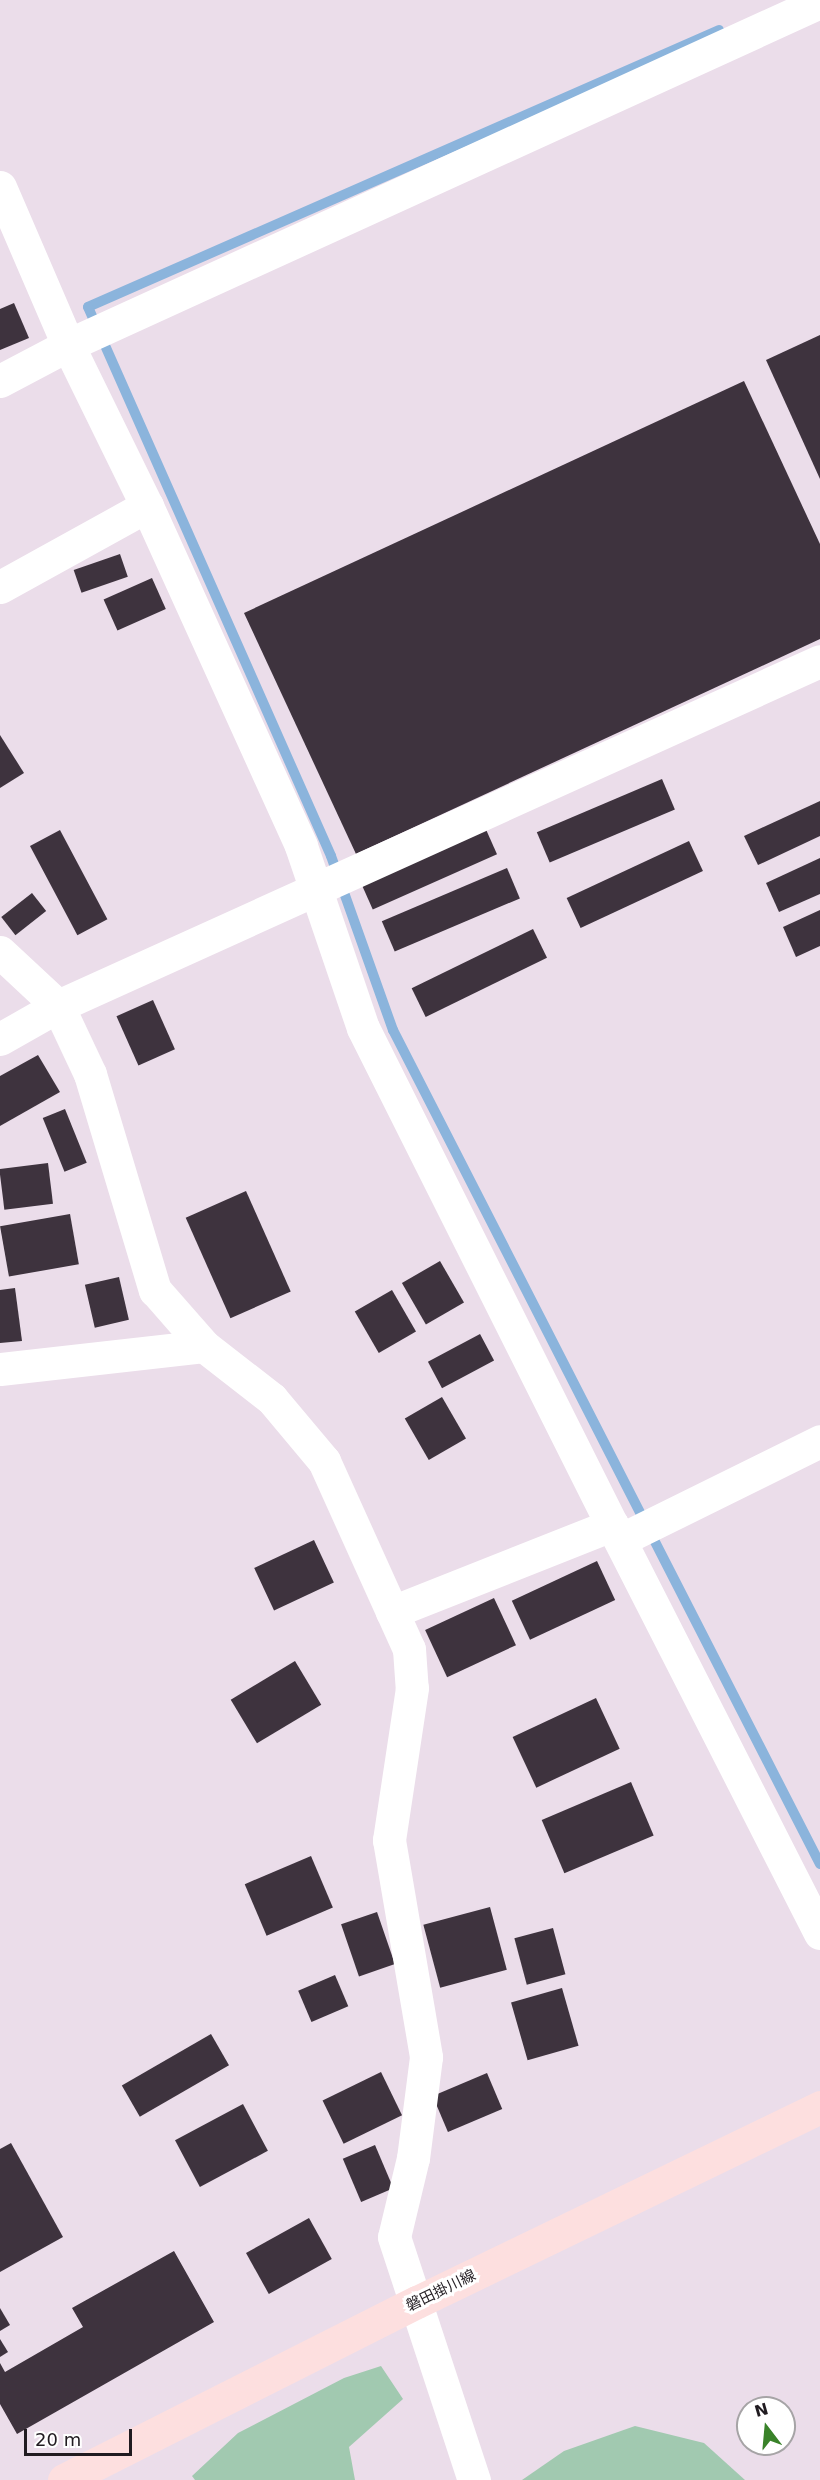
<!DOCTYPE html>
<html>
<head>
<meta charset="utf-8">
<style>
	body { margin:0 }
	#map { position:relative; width:820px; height:2480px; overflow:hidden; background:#ebddea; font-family:"DejaVu Sans","Noto Sans JP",sans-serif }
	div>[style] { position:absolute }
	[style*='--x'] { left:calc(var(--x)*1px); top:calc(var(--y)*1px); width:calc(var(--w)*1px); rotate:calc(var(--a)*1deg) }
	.green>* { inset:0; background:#a1c9b0 }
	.stream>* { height:10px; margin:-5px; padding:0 5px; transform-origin:5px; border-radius:5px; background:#8bb4dc }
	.building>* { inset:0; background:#3e333e; transform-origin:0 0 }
	.street>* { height:33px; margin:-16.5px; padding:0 16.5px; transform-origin:16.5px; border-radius:16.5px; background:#fff }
	.secondary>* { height:33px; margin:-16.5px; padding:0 16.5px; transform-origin:16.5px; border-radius:16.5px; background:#fddfdf }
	span { translate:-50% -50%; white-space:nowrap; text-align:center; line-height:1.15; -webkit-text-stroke:6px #fff; paint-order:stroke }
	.street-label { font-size:15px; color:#201b20 }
	.north { position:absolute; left:736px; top:2396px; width:60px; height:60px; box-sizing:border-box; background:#fff; border:2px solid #a6a4a6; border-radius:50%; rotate:344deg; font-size:16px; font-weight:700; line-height:24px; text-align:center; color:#201b20 }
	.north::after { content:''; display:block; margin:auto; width:21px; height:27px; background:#398229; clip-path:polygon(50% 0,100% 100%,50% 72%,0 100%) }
	.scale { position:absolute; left:24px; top:2429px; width:108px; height:27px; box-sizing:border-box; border:3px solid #201b20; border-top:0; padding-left:8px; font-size:18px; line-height:21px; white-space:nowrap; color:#201b20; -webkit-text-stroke:4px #fff; paint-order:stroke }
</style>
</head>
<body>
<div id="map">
	<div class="green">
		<i style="clip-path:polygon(381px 2366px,403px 2399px,349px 2447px,355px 2480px,195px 2480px,192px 2476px,238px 2433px,344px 2378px)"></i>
		<i style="clip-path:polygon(635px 2426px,704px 2443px,745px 2480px,522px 2480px,564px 2451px)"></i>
	</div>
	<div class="stream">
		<i style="--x:719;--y:30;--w:689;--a:156.3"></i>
		<i style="--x:88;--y:307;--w:600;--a:66.12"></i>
		<i style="--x:331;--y:856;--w:185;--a:70.4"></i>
		<i style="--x:393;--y:1030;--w:937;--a:62.89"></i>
	</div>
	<div class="building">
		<i style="clip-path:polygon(14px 303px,29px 338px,0 350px,0 309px)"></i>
		<i style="clip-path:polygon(820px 335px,820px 479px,766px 360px)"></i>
		<i style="clip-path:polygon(744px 381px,820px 544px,820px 639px,356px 854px,244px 613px)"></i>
		<i style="left:120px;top:554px;width:24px;height:49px;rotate:71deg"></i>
		<i style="left:152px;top:578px;width:34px;height:53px;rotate:66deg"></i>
		<i style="clip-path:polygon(0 735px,24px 773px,0 788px)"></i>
		<i style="left:662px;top:779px;width:33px;height:136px;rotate:67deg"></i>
		<i style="clip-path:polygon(820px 801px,820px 836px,758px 865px,744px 836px)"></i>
		<i style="left:484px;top:825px;width:32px;height:136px;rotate:66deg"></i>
		<i style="left:60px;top:830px;width:101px;height:34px;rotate:62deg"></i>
		<i style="left:689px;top:841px;width:33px;height:135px;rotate:65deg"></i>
		<i style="clip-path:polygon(820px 858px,820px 894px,779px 912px,766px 883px)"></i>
		<i style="left:507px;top:868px;width:33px;height:136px;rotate:67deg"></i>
		<i style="left:32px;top:893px;width:23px;height:39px;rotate:52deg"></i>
		<i style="clip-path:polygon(820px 910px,820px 946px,796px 957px,783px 927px)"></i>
		<i style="left:533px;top:929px;width:32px;height:135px;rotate:64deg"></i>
		<i style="left:153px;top:1000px;width:54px;height:40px;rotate:66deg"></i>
		<i style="clip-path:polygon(38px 1055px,60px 1092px,0 1126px,0 1076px)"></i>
		<i style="left:65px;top:1109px;width:58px;height:24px;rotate:68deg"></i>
		<i style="left:48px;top:1163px;width:41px;height:49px;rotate:83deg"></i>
		<i style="left:246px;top:1191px;width:110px;height:66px;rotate:66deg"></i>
		<i style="left:70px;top:1214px;width:51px;height:71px;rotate:80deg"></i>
		<i style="left:440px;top:1261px;width:48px;height:44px;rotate:60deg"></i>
		<i style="left:119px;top:1277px;width:44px;height:35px;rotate:77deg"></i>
		<i style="clip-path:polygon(15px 1288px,22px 1341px,0 1343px,0 1290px)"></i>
		<i style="left:392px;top:1290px;width:48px;height:43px;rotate:60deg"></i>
		<i style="left:480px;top:1334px;width:30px;height:59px;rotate:62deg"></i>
		<i style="left:442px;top:1397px;width:48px;height:43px;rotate:60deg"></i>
		<i style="left:314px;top:1540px;width:47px;height:66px;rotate:65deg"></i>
		<i style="left:597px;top:1561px;width:43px;height:94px;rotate:65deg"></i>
		<i style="left:494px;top:1598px;width:52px;height:76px;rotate:65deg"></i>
		<i style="left:295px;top:1661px;width:51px;height:75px;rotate:59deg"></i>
		<i style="left:596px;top:1698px;width:56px;height:92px;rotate:65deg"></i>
		<i style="left:631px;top:1782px;width:58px;height:97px;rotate:67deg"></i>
		<i style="left:311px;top:1856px;width:56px;height:72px;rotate:67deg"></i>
		<i style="left:490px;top:1907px;width:65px;height:69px;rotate:75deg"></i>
		<i style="left:377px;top:1912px;width:55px;height:38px;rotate:71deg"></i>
		<i style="left:553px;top:1928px;width:48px;height:40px;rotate:75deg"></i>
		<i style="left:335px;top:1975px;width:34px;height:40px;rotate:67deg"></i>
		<i style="left:562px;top:1988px;width:60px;height:53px;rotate:74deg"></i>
		<i style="left:211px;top:2034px;width:36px;height:103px;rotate:60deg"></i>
		<i style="left:381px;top:2072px;width:48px;height:65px;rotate:64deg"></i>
		<i style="left:487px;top:2073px;width:39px;height:59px;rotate:67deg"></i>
		<i style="left:243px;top:2104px;width:53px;height:77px;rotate:62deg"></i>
		<i style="clip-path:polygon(11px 2143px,63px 2237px,0 2272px,0 2149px)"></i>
		<i style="left:375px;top:2145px;width:47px;height:35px;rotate:67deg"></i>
		<i style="left:309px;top:2218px;width:47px;height:72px;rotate:61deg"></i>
		<i style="clip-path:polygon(174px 2251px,214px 2322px,17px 2434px,0 2404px,0 2363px,5px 2372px,83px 2327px,72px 2308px)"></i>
		<i style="clip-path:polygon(0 2308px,10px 2325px,0 2331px)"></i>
		<i style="clip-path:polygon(0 2339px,8px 2352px,0 2357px)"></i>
	</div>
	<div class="street">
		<i style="--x:0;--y:187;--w:172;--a:66.7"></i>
		<i style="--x:68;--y:345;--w:179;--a:63.9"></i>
		<i style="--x:147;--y:506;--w:373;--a:65.6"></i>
		<i style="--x:301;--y:846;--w:192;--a:71.2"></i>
		<i style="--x:363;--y:1028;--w:556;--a:63.39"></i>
		<i style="--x:612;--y:1525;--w:458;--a:63"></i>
		<i style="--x:0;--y:381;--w:77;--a:-27.9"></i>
		<i style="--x:68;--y:345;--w:827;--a:-24.52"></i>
		<i style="--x:0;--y:587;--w:168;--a:-28.9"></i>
		<i style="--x:0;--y:952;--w:79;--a:43"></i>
		<i style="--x:58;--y:1006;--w:75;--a:64.8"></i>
		<i style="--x:90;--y:1074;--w:226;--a:73.3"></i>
		<i style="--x:155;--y:1290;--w:74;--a:48.8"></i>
		<i style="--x:204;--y:1346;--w:86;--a:37.9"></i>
		<i style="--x:272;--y:1399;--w:81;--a:50"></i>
		<i style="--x:324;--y:1461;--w:206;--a:65.7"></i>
		<i style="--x:409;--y:1649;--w:39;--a:86"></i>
		<i style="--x:412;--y:1688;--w:154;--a:98.6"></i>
		<i style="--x:389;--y:1840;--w:220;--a:80.3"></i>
		<i style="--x:426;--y:2057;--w:102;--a:97.3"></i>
		<i style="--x:413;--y:2158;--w:81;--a:103.5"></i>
		<i style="--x:394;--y:2237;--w:256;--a:71.8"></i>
		<i style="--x:0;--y:1039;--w:67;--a:-29.6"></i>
		<i style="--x:58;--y:1006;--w:836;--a:-24.36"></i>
		<i style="--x:0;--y:1369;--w:205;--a:-6.4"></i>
		<i style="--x:620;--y:1540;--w:223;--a:-26.3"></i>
		<i style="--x:392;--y:1612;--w:237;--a:-21.6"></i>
	</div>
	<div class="secondary">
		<i style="--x:64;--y:2480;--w:395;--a:-26.8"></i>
		<i style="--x:417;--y:2302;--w:448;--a:-25.8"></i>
	</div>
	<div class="street-label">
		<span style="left:441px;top:2291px;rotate:-26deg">磐田掛川線</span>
	</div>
	<div class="north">N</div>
	<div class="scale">20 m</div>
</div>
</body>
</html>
